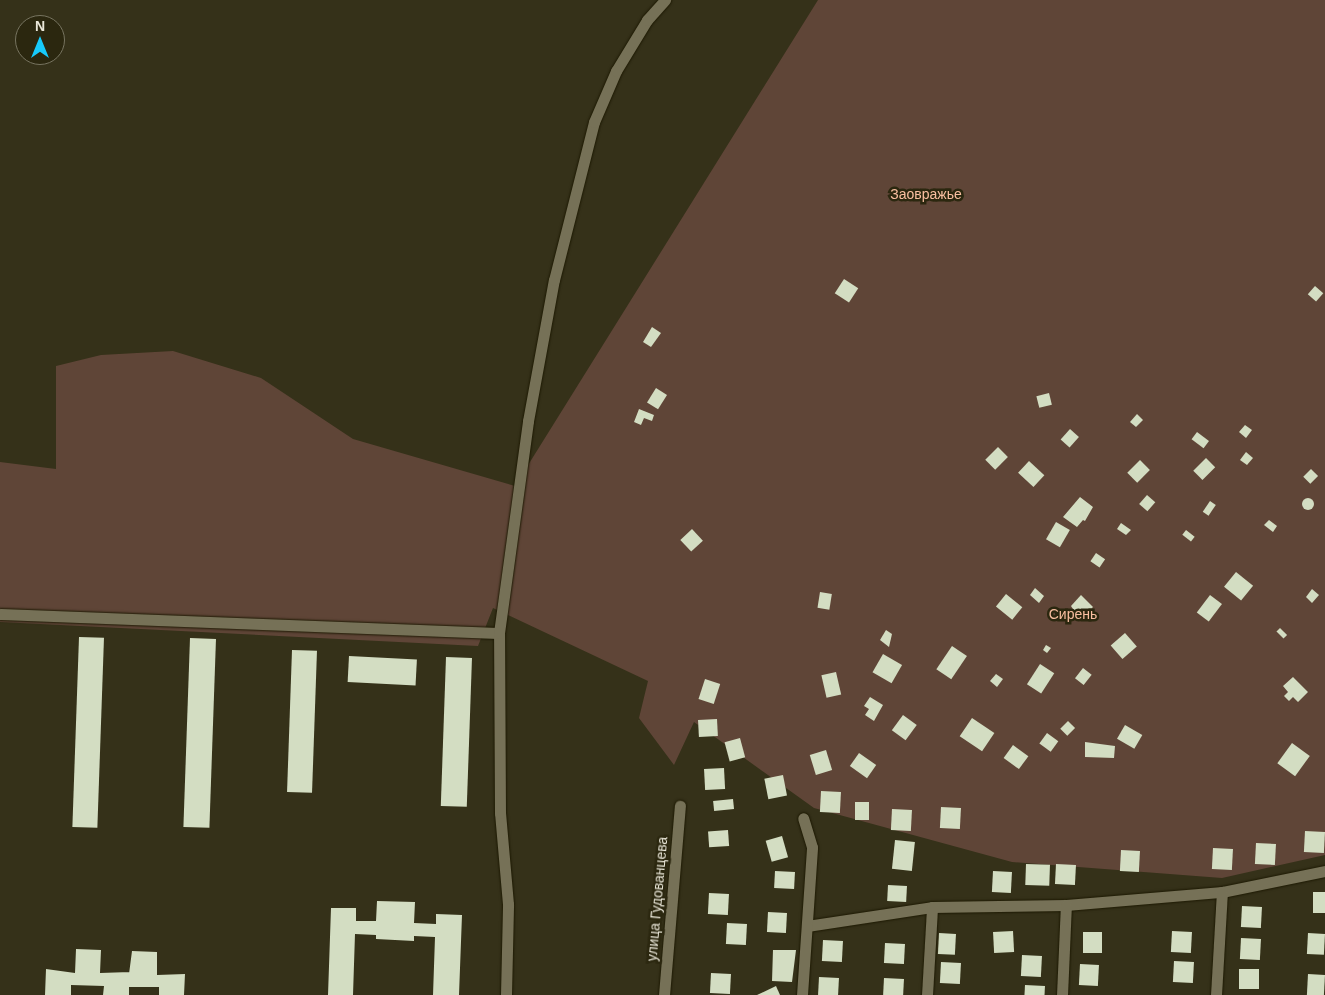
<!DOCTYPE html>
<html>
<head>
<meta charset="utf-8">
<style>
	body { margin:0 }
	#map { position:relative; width:1325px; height:995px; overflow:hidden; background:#353119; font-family:Arial,sans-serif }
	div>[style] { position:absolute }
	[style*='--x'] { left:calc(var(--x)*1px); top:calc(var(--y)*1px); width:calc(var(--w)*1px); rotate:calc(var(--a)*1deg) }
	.green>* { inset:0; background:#5f4537 }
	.building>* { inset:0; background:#d3ddc2; transform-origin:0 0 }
	.round { border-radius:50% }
	.roads { filter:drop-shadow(0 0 1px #1d1903) drop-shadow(0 0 1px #1d1903) }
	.minor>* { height:11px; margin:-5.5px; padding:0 5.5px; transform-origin:5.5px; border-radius:5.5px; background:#767157 }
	span { translate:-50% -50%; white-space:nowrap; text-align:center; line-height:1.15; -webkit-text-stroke:5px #2b270f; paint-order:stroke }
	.park-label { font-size:14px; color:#f9bfa0 }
	.street-label { font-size:14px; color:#eae7d9 }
	.north { position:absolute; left:15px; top:15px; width:50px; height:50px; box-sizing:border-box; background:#2b270f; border:1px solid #777460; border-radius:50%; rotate:0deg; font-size:14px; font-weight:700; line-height:20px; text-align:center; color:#eae7d9 }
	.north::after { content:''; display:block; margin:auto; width:18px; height:22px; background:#17cafb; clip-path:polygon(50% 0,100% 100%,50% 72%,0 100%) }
</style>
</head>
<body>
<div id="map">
	<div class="green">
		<i style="clip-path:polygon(818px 0,1325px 0,1325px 855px,1222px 878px,1012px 862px,814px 808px,694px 722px,674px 765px,639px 718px,648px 681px,493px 608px,478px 646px,0 622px,0 462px,56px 469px,56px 366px,101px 355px,173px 351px,261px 378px,353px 439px,515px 486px)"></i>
	</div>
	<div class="building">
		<i style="left:844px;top:279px;width:17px;height:17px;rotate:33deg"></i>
		<i style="left:1315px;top:286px;width:11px;height:11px;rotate:41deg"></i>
		<i style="clip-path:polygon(652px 327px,661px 333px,651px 347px,643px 342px)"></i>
		<i style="left:656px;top:388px;width:13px;height:17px;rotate:32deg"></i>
		<i style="left:1049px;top:393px;width:12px;height:13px;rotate:76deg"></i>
		<i style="clip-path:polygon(639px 409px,654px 415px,652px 421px,644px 418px,641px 425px,634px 422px)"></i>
		<i style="clip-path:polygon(1137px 414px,1143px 420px,1136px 427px,1130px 422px)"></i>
		<i style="clip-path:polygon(1245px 425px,1252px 430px,1246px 438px,1239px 432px)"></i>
		<i style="left:1070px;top:429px;width:12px;height:14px;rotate:42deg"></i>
		<i style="left:1197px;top:432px;width:15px;height:9px;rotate:37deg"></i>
		<i style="left:998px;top:447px;width:14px;height:18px;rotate:45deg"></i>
		<i style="clip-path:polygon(1246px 452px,1253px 458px,1247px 465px,1240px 460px)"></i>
		<i style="left:1206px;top:458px;width:13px;height:18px;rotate:45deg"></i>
		<i style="left:1140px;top:460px;width:14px;height:18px;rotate:45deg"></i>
		<i style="left:1029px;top:461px;width:21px;height:16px;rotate:43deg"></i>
		<i style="left:1311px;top:469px;width:10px;height:11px;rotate:45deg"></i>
		<i style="left:1147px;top:495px;width:11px;height:12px;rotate:41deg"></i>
		<i style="clip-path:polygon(1080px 497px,1093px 507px,1085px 521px,1083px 520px,1077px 527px,1063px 517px)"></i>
		<i class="round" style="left:1302px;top:498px;width:12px;height:12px"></i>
		<i style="left:1210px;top:501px;width:7px;height:13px;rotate:34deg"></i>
		<i style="clip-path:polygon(1269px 520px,1277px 526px,1273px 532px,1264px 525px)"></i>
		<i style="left:1056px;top:522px;width:16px;height:20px;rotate:30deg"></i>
		<i style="clip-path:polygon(1121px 523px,1131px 530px,1126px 535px,1117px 529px)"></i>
		<i style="left:692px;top:529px;width:16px;height:16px;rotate:47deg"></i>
		<i style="left:1186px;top:530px;width:11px;height:6px;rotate:38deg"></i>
		<i style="left:1096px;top:553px;width:11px;height:10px;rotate:34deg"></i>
		<i style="left:1236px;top:572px;width:22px;height:19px;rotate:39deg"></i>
		<i style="clip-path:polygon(1035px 588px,1044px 596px,1039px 603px,1030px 595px)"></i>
		<i style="clip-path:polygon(1312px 589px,1319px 595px,1312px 603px,1306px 597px)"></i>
		<i style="left:820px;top:592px;width:12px;height:16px;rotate:9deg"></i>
		<i style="left:1006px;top:594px;width:21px;height:16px;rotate:39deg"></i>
		<i style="clip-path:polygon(1081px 595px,1093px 607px,1080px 620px,1071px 606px)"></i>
		<i style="left:1210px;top:595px;width:15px;height:22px;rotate:37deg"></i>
		<i style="left:1280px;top:628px;width:10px;height:5px;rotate:45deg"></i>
		<i style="clip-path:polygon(886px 630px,892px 634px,889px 647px,880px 640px)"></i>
		<i style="left:1125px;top:633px;width:18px;height:19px;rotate:49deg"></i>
		<i style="left:79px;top:637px;width:25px;height:190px;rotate:2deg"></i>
		<i style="left:190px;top:638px;width:26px;height:189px;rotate:2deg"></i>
		<i style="clip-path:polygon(1046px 645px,1051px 648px,1047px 653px,1043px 650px)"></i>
		<i style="left:952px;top:646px;width:18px;height:28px;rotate:34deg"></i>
		<i style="left:292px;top:650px;width:25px;height:142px;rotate:2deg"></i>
		<i style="left:883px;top:654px;width:22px;height:21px;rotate:30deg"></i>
		<i style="left:349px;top:656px;width:68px;height:26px;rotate:3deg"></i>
		<i style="left:446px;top:657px;width:26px;height:149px;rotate:2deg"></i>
		<i style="left:1040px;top:664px;width:17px;height:24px;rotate:33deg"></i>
		<i style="left:1083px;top:668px;width:11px;height:13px;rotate:38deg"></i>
		<i style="left:836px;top:672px;width:23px;height:15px;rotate:77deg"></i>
		<i style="clip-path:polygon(996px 674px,1003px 679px,997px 687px,990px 681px)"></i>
		<i style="clip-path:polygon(1293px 677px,1308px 692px,1298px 702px,1293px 697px,1289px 701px,1284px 696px,1288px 692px,1283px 686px)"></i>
		<i style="left:705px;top:679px;width:16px;height:21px;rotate:18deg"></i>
		<i style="clip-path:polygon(870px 697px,883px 705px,874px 721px,865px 715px,869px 709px,864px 706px)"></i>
		<i style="left:903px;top:715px;width:17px;height:19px;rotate:36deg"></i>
		<i style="left:972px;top:718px;width:27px;height:22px;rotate:34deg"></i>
		<i style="left:717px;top:719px;width:17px;height:19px;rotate:87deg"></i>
		<i style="left:1068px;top:721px;width:10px;height:11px;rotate:45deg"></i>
		<i style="left:1125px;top:725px;width:20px;height:16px;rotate:30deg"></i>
		<i style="left:1047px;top:733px;width:14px;height:13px;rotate:36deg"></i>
		<i style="left:740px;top:738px;width:20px;height:16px;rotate:75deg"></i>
		<i style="clip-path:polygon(1085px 742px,1115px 746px,1114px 758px,1085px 757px)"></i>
		<i style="left:1292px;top:743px;width:22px;height:25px;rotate:36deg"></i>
		<i style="left:1013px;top:745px;width:19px;height:16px;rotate:36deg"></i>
		<i style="left:826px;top:750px;width:21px;height:17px;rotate:73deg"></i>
		<i style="left:859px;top:753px;width:21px;height:16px;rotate:35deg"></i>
		<i style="left:724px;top:768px;width:21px;height:20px;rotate:87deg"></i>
		<i style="left:783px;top:775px;width:21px;height:19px;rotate:79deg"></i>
		<i style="left:821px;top:791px;width:20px;height:21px;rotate:3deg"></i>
		<i style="left:733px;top:799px;width:10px;height:20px;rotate:84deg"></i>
		<i style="left:855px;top:802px;width:14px;height:18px"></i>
		<i style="left:941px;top:807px;width:20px;height:21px;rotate:3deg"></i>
		<i style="left:892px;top:809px;width:20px;height:21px;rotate:3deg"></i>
		<i style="left:728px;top:830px;width:16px;height:20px;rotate:86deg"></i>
		<i style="left:1305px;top:831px;width:20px;height:21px;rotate:3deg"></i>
		<i style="left:782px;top:836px;width:22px;height:17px;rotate:74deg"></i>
		<i style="left:895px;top:840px;width:20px;height:29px;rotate:6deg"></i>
		<i style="left:1256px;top:843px;width:20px;height:21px;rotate:3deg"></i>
		<i style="left:1213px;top:848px;width:20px;height:21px;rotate:3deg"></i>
		<i style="left:1121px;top:850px;width:19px;height:21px;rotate:3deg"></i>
		<i style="left:1026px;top:864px;width:24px;height:21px;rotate:2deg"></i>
		<i style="left:1056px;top:864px;width:20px;height:20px;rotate:3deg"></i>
		<i style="left:775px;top:871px;width:20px;height:17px;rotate:3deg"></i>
		<i style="left:993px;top:871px;width:19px;height:21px;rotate:3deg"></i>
		<i style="left:888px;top:885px;width:19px;height:16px;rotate:3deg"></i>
		<i style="left:1313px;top:892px;width:12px;height:21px"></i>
		<i style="left:709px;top:893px;width:20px;height:21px;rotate:3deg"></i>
		<i style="clip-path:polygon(377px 901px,415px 902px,414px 923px,436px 924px,436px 914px,462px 915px,459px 995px,433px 995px,435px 937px,414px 936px,414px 941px,376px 939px,376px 935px,355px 934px,353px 995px,328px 995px,331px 908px,356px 908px,356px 921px,376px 921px)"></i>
		<i style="left:1242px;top:906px;width:20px;height:21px;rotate:3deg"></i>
		<i style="left:768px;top:912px;width:19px;height:20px;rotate:3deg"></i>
		<i style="left:727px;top:923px;width:20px;height:21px;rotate:3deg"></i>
		<i style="left:1013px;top:931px;width:21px;height:20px;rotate:87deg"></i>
		<i style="left:1172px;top:931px;width:20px;height:21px;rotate:3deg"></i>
		<i style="left:1083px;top:932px;width:19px;height:21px"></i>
		<i style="left:939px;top:933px;width:17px;height:21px;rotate:3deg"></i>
		<i style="left:1308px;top:933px;width:17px;height:21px;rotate:3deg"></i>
		<i style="left:1241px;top:938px;width:20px;height:21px;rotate:3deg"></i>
		<i style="left:823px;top:940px;width:20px;height:21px;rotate:3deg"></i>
		<i style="left:885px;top:943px;width:20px;height:20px;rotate:3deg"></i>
		<i style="clip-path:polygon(76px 949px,101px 950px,100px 973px,130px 972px,129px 974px,132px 951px,157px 952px,157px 975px,185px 974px,184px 995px,159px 995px,159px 987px,129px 987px,129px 995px,103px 995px,104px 986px,71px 985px,71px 995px,45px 995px,46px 969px,75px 973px)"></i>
		<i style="clip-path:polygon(773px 950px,796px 950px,792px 982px,772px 981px)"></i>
		<i style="left:1022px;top:955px;width:20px;height:21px;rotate:3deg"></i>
		<i style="left:1174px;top:961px;width:20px;height:21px;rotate:3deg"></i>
		<i style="left:941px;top:962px;width:20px;height:21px;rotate:3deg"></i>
		<i style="left:1080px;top:964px;width:19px;height:21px;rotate:3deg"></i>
		<i style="left:1239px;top:969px;width:20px;height:20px"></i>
		<i style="left:711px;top:973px;width:20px;height:20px;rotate:3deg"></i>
		<i style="left:1308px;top:974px;width:17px;height:21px;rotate:3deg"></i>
		<i style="left:819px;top:977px;width:20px;height:18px;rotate:3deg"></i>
		<i style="left:884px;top:978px;width:20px;height:17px;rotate:3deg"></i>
		<i style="left:1025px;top:985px;width:20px;height:10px;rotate:3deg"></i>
		<i style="clip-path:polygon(776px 986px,780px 995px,757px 995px)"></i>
	</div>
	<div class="roads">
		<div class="minor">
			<i style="--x:0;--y:614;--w:499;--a:2.2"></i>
			<i style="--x:807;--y:926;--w:126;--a:-8.6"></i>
			<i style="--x:932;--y:907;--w:134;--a:-0.9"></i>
			<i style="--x:1066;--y:905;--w:157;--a:-4.8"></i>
			<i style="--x:1222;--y:892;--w:105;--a:-11.5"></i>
			<i style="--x:506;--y:995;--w:91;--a:-88.7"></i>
			<i style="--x:508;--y:904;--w:91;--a:-95"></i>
			<i style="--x:500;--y:813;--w:180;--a:-90.3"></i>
			<i style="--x:499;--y:633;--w:214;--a:-82.2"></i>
			<i style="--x:528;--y:421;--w:143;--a:-79.6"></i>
			<i style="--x:554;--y:280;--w:163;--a:-75.8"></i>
			<i style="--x:594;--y:122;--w:56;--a:-66.7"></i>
			<i style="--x:616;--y:71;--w:60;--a:-58.7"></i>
			<i style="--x:647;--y:20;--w:27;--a:-48"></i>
			<i style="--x:664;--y:995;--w:190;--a:-85.2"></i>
			<i style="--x:802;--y:995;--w:148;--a:-86.1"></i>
			<i style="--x:812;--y:847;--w:30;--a:-107"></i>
			<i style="--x:927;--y:995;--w:88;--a:-86.7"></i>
			<i style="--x:1062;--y:995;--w:90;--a:-87.5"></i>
			<i style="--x:1216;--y:995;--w:103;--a:-86.7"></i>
		</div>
	</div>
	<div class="park-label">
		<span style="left:926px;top:194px">Заовражье</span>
		<span style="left:1073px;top:614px">Сирень</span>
	</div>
	<div class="street-label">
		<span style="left:657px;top:899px;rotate:-85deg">улица Гудованцева</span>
	</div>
	<div class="north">N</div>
</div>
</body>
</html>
